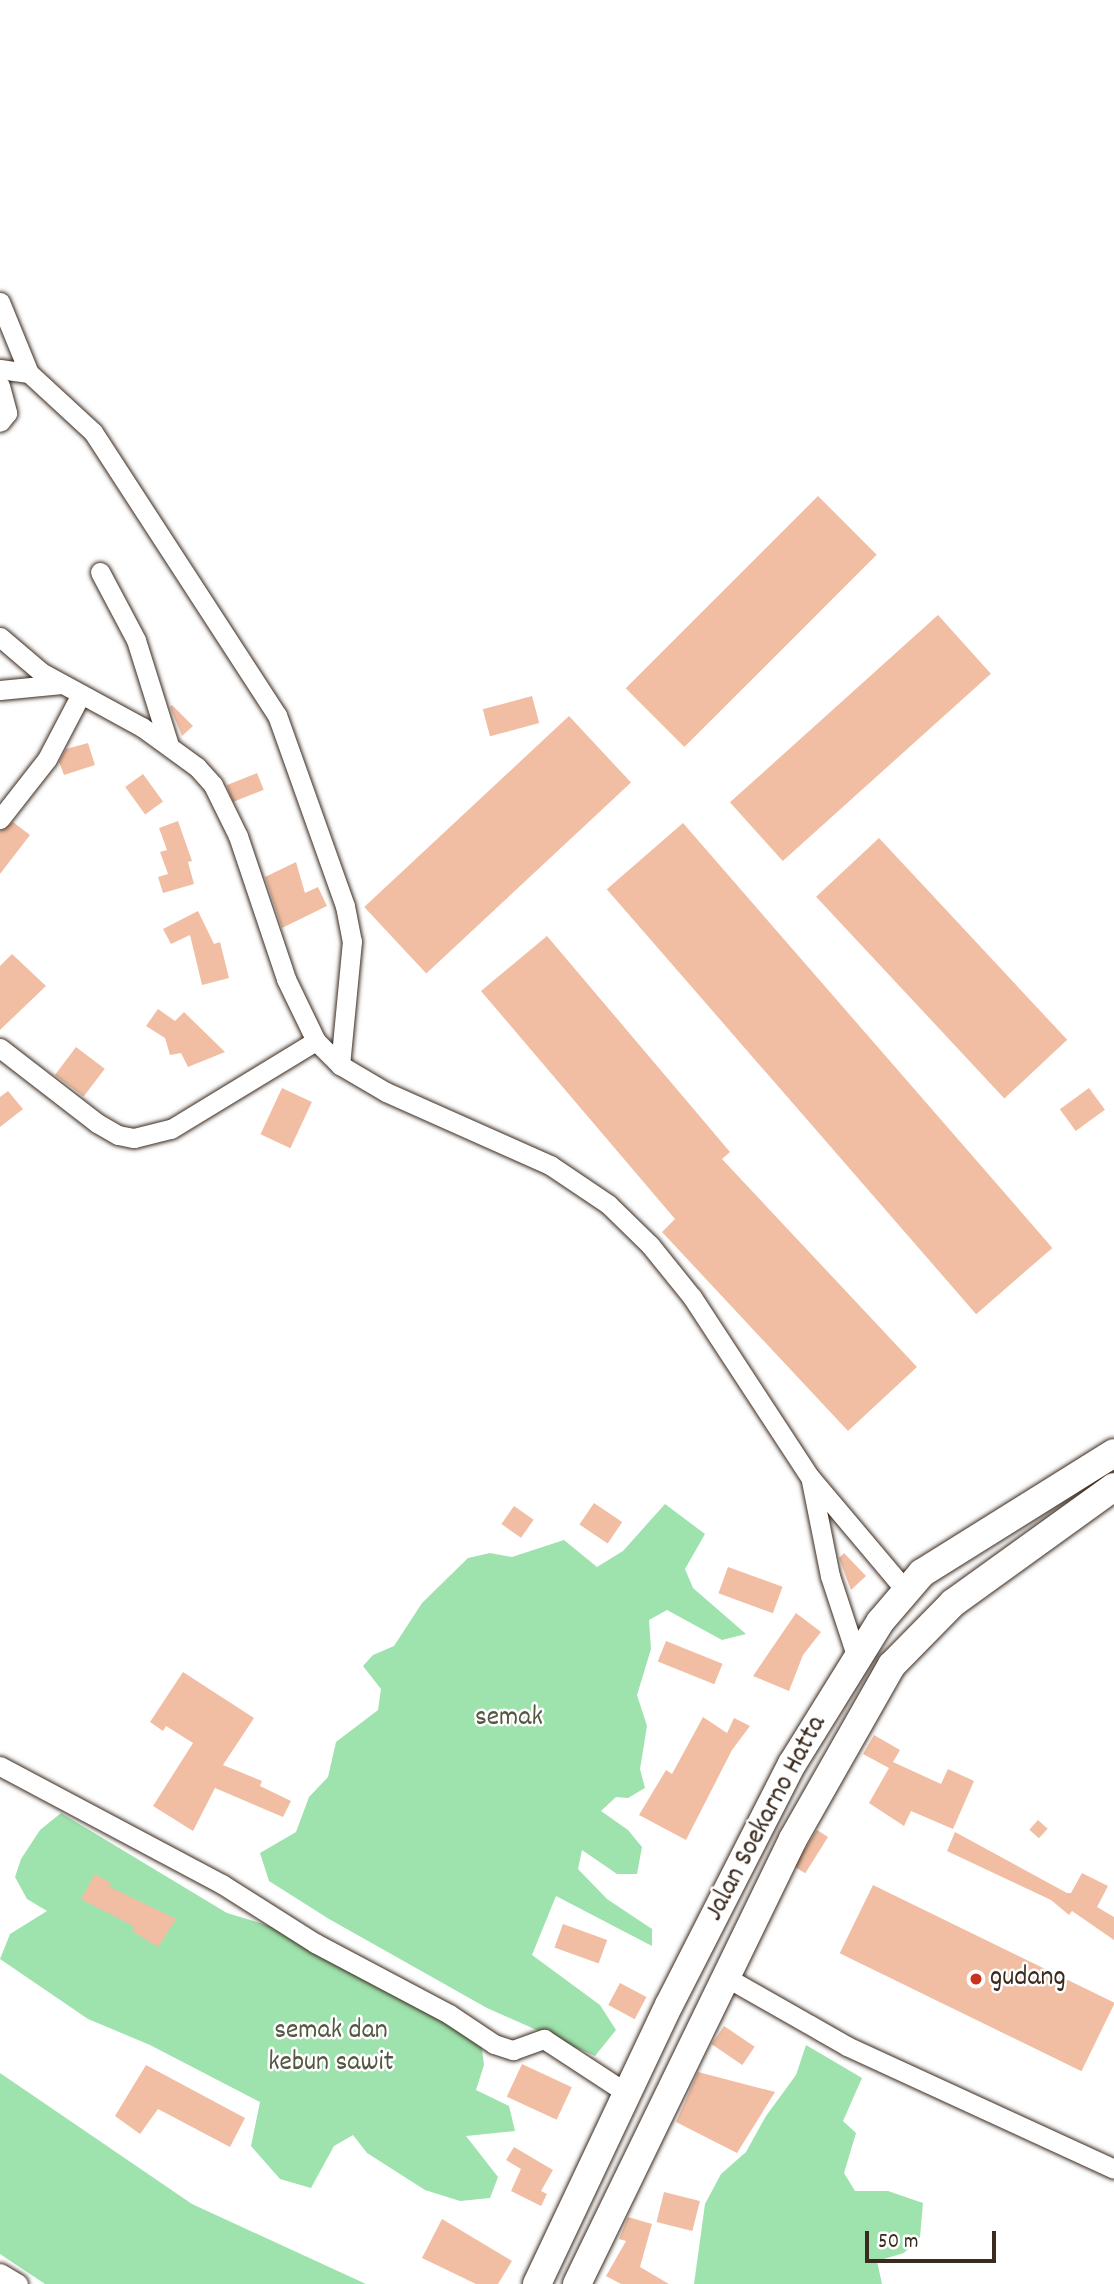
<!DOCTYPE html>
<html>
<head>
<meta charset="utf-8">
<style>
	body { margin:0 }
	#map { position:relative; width:1114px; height:2284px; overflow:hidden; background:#fff; font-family:Dekko,sans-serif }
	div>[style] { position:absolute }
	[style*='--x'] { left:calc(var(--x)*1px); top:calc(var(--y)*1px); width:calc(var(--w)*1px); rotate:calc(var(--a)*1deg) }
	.green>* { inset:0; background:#9ee2ad }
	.building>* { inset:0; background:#f1bea3; transform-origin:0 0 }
	.roads { filter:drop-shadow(0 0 2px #3b2a1e) drop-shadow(0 0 2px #3b2a1e) }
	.minor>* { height:19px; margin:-9.5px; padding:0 9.5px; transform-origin:9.5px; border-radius:9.5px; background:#fff }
	.highway>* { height:28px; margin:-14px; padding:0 14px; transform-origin:14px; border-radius:14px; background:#fff }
	.dots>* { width:19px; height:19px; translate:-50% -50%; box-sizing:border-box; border:4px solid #fff; border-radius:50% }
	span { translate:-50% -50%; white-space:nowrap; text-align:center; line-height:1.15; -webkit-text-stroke:5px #fff; paint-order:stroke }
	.park-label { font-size:28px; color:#545842 }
	.street-label { font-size:28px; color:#3b2a1e }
	.poi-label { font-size:28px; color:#3b2a1e }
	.left { translate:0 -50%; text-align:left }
	.scale { position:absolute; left:865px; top:2231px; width:131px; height:32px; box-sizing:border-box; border:4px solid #3b2a1e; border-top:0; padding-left:9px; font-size:21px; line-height:24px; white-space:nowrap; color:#3b2a1e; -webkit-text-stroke:5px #fff; paint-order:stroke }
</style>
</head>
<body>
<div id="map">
	<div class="green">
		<i style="clip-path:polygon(665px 1504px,705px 1534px,685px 1569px,693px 1588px,746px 1634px,722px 1640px,667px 1610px,649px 1620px,651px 1649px,637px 1695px,647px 1726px,640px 1769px,645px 1788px,628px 1798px,616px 1797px,601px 1811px,628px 1830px,642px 1847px,637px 1874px,617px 1874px,582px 1850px,578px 1869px,607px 1899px,652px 1929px,652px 1946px,556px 1896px,532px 1955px,600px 2005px,616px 2030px,595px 2056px,487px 2008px,329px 1919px,269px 1881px,260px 1853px,296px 1832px,309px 1797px,328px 1777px,336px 1742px,378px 1710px,381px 1689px,363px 1666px,373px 1655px,394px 1646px,422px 1603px,468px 1558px,490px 1553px,512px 1557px,564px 1540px,597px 1567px,623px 1551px)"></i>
		<i style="clip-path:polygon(61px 1813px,227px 1913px,286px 1931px,480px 2033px,484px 2065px,476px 2090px,509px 2106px,515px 2131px,466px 2136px,498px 2177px,490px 2198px,460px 2201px,425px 2190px,367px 2153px,353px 2135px,334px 2146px,311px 2188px,280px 2179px,251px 2146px,260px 2102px,150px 2045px,88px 2019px,0 1959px,10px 1934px,47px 1911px,27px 1899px,15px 1877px,21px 1859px,40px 1830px)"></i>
		<i style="clip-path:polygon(806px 2045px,862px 2078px,843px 2121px,856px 2133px,844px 2173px,855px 2191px,888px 2191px,923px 2203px,920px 2237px,904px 2253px,877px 2261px,882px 2284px,694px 2284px,705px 2204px,721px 2174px,746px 2152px,766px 2116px,796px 2075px)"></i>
		<i style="clip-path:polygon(0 2073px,192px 2204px,366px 2284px,45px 2284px,0 2254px)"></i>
	</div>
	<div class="building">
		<i style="left:818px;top:496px;width:83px;height:272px;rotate:45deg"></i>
		<i style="left:938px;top:615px;width:79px;height:280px;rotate:48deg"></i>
		<i style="left:532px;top:696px;width:28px;height:51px;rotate:75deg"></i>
		<i style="clip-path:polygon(172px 705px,193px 726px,182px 736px,170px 707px)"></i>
		<i style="left:569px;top:716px;width:91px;height:280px;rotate:47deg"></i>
		<i style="clip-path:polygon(88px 743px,95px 765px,64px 775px,59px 762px,66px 749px)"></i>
		<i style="left:257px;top:773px;width:18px;height:33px;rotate:68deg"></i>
		<i style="left:143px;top:774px;width:34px;height:22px;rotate:54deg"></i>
		<i style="clip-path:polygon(178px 821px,192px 861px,188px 862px,194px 884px,163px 893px,158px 877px,168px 874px,160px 852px,167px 850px,159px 828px)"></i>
		<i style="clip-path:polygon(13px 822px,30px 835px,0 874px,0 831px)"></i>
		<i style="left:683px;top:823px;width:563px;height:101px;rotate:49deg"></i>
		<i style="left:879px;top:838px;width:276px;height:86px;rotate:47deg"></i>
		<i style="clip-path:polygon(296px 862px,305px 893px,318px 887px,327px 906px,282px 928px,265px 877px)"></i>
		<i style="clip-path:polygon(198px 911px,214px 944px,220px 942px,229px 978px,202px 985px,190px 935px,171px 944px,163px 929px)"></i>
		<i style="clip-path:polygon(547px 936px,730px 1152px,722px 1159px,917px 1367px,848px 1431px,662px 1232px,675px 1219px,481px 991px)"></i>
		<i style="clip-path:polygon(12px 954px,46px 986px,0 1030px,0 966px)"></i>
		<i style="clip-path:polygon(158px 1009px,175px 1021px,184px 1012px,225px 1052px,188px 1067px,181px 1053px,170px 1055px,165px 1038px,146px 1026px)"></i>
		<i style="left:76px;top:1047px;width:36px;height:35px;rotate:37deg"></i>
		<i style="left:282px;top:1088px;width:33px;height:51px;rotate:25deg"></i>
		<i style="left:1089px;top:1088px;width:27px;height:36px;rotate:54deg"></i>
		<i style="clip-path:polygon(8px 1091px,23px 1109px,0 1127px,0 1097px)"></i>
		<i style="left:594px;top:1503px;width:34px;height:26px;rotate:34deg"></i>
		<i style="left:514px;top:1506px;width:24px;height:22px;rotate:35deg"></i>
		<i style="clip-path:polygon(844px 1553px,866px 1576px,851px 1590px,839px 1558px)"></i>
		<i style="left:728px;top:1567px;width:58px;height:28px;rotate:20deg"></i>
		<i style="clip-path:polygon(796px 1613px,821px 1632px,803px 1655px,789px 1691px,753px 1676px)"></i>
		<i style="left:666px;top:1641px;width:61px;height:22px;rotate:22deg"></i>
		<i style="clip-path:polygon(183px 1672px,254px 1718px,223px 1765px,262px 1781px,260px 1786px,291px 1801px,283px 1817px,215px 1788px,193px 1831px,153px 1806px,193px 1743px,166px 1726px,163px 1731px,150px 1722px)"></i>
		<i style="clip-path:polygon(703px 1717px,727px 1733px,734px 1718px,750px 1726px,732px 1750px,686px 1840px,639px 1815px,666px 1770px,672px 1774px)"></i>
		<i style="clip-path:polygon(874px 1735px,900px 1750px,893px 1762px,941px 1784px,948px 1769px,974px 1781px,953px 1829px,911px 1811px,904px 1826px,869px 1803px,889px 1768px,863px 1754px)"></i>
		<i style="left:1038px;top:1820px;width:13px;height:13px;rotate:42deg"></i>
		<i style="left:817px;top:1830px;width:13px;height:43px;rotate:32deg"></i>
		<i style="clip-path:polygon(955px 1832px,1067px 1893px,1071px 1893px,1082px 1873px,1108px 1886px,1097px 1907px,1114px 1917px,1114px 1940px,1072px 1911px,1069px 1915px,1051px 1900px,947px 1851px)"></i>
		<i style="clip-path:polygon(95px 1874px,111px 1883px,110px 1887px,176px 1919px,158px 1947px,132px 1931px,135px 1927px,81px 1899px)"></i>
		<i style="left:873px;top:1885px;width:269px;height:76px;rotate:26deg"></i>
		<i style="left:563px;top:1924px;width:47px;height:25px;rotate:20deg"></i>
		<i style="left:620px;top:1983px;width:30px;height:25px;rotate:28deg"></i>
		<i style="left:724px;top:2026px;width:37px;height:22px;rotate:34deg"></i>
		<i style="left:522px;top:2064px;width:55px;height:36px;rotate:25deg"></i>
		<i style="clip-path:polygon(146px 2065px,245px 2118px,230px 2147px,158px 2109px,140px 2134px,115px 2116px)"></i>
		<i style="clip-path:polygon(698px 2072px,775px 2092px,737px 2153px,676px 2122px)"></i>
		<i style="clip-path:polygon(514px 2147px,553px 2170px,541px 2191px,547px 2194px,541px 2206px,511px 2191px,521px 2169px,506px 2160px)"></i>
		<i style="left:664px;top:2192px;width:37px;height:31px;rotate:14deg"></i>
		<i style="clip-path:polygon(628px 2217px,652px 2224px,640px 2267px,669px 2284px,621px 2284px,606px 2276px,626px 2241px,619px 2239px)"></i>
		<i style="clip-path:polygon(442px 2219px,512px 2261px,498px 2284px,476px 2284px,422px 2258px)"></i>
	</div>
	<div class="roads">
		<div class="minor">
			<i style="--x:0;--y:302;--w:77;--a:67.8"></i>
			<i style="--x:29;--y:373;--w:87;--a:42.7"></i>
			<i style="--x:93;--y:432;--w:338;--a:57"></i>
			<i style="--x:277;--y:715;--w:203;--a:70.4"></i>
			<i style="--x:345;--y:906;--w:36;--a:79"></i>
			<i style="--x:352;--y:941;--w:125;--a:95.5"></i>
			<i style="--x:0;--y:369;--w:29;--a:8"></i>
			<i style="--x:0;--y:386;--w:28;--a:75"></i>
			<i style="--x:7;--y:413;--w:11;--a:128"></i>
			<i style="--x:100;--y:572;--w:77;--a:62.1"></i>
			<i style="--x:136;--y:640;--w:110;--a:72.6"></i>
			<i style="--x:0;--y:637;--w:54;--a:40.5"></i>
			<i style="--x:41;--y:672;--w:115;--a:28.6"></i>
			<i style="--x:142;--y:727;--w:68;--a:36"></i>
			<i style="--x:197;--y:767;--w:24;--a:48"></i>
			<i style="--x:213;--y:785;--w:57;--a:63.9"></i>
			<i style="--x:238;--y:836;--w:151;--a:71.4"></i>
			<i style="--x:286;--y:979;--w:69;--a:64.2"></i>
			<i style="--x:0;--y:690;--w:62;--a:-5.5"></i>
			<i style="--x:0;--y:819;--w:76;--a:-51.9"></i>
			<i style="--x:47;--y:759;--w:73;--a:-62.4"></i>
			<i style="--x:0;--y:1048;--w:123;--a:37.7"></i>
			<i style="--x:97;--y:1123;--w:24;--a:30"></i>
			<i style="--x:118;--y:1135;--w:16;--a:11"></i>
			<i style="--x:134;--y:1138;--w:38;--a:-14"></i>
			<i style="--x:171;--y:1129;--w:170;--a:-31.3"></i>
			<i style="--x:316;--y:1041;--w:34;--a:45"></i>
			<i style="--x:340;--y:1065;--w:53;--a:30.4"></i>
			<i style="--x:386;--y:1092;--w:180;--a:24"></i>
			<i style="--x:550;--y:1165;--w:70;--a:33.9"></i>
			<i style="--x:608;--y:1204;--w:59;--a:44.3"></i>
			<i style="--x:650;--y:1245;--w:67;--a:51.1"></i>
			<i style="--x:692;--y:1297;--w:215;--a:56.8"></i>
			<i style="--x:810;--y:1477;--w:148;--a:49.9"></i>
			<i style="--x:811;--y:1481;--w:97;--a:78.7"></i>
			<i style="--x:830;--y:1576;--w:86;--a:71.8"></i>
			<i style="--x:0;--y:1766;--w:251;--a:28"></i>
			<i style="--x:222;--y:1884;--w:110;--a:32.4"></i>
			<i style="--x:315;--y:1943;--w:152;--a:27.9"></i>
			<i style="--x:449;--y:2014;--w:54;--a:33.7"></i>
			<i style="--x:494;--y:2044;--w:20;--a:18"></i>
			<i style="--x:513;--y:2050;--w:33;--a:-20"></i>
			<i style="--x:544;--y:2039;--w:100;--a:33.2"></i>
			<i style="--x:724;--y:1976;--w:142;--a:29.6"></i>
			<i style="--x:847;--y:2046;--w:294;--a:24.7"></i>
			<i style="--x:0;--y:2273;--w:21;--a:31"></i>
		</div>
		<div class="highway">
			<i style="--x:537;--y:2284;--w:309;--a:-64.7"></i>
			<i style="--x:669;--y:2005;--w:271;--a:-63"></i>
			<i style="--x:792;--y:1764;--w:167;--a:-58.2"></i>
			<i style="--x:880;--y:1622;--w:65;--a:-49.4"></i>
			<i style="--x:922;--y:1573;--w:226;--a:-32"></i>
			<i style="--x:577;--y:2284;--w:495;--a:-64.1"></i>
			<i style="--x:793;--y:1839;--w:200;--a:-60.4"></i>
			<i style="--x:892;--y:1665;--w:87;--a:-45.5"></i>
			<i style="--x:953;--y:1603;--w:198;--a:-35.8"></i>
		</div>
	</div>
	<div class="dots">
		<i style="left:976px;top:1979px;background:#c8321e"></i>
	</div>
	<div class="park-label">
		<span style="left:509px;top:1719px">semak</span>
		<span style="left:331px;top:2048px">semak dan<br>kebun sawit</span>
	</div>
	<div class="street-label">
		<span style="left:767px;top:1819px;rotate:-62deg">Jalan Soekarno Hatta</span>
	</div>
	<div class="poi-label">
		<span class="left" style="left:990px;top:1979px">gudang</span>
	</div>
	<div class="scale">50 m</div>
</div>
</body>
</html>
